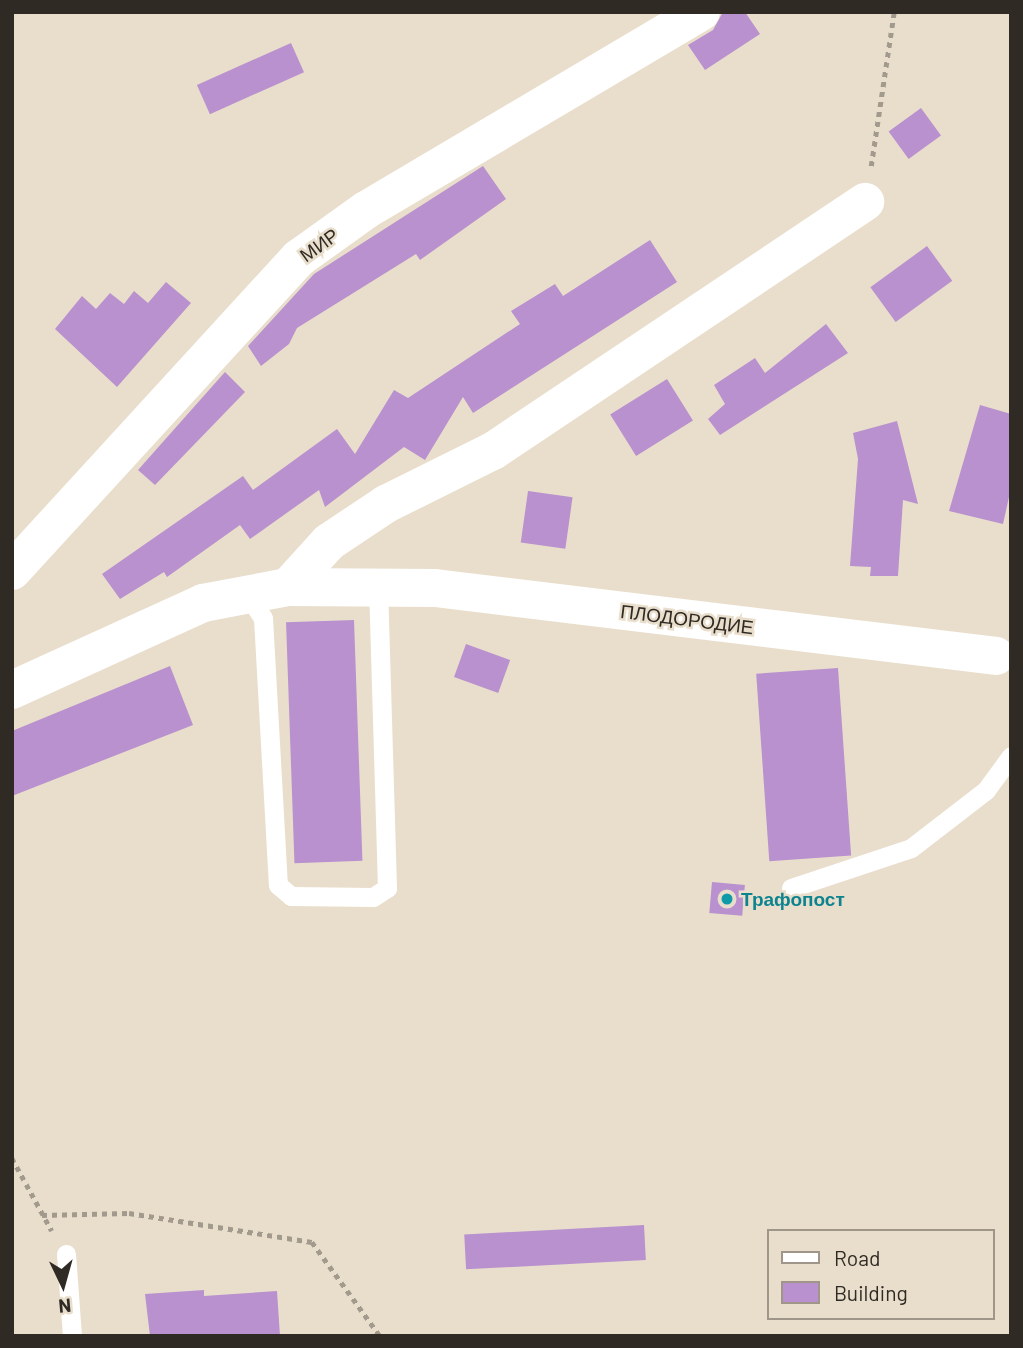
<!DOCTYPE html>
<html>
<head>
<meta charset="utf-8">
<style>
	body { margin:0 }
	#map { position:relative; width:1023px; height:1348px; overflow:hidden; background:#e9decc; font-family:Barlow,sans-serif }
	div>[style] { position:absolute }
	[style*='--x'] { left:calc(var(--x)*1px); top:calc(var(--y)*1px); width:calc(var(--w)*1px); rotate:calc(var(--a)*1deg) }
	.building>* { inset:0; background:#b891ce; transform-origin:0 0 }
	.path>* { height:4.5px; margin-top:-2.25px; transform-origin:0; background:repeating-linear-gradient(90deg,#a29a8c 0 5px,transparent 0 10px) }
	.lane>* { height:19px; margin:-9.5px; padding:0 9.5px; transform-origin:9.5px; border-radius:9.5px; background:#fff }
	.street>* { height:38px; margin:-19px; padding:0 19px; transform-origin:19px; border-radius:19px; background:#fff }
	.dots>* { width:19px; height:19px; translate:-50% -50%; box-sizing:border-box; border:4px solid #e9decc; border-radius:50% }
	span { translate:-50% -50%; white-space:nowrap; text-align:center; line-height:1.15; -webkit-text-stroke:5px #e9decc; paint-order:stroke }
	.street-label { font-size:19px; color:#2f2b24 }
	.culture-label { font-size:19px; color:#0d838f; font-weight:700 }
	.left { translate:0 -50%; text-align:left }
	.frame { position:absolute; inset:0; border:14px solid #2f2b24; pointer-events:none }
	.legend { position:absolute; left:767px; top:1229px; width:228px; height:91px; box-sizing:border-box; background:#e9decc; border:2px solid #9f9689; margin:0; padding:9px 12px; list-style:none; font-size:21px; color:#2f2b24 }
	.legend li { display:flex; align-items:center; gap:14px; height:35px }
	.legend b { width:35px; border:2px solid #9f9689 }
	.north { position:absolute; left:28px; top:1250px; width:70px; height:70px; -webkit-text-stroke:5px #e9decc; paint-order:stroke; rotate:175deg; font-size:19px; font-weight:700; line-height:28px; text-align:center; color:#2f2b24 }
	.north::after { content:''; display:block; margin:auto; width:24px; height:32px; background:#2f2b24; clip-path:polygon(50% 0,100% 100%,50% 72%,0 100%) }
</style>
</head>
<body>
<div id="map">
	<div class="building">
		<i style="clip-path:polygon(723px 12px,745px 12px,760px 34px,705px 70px,688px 45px,713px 30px)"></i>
		<i style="left:291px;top:43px;width:32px;height:103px;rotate:66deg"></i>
		<i style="left:921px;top:108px;width:34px;height:40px;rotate:54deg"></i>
		<i style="clip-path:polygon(483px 166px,506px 199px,420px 260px,416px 254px,297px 328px,289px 344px,261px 366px,248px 346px,314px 274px)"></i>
		<i style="clip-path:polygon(650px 240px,677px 282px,473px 413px,463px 397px,425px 460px,404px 447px,325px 507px,319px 490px,250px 539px,240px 525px,167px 577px,164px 572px,120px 599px,102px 574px,243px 476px,253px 490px,337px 429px,355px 454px,394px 390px,408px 398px,520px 324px,511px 311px,555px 284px,563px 296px)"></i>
		<i style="left:927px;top:246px;width:43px;height:70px;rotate:54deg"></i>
		<i style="clip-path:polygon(166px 282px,191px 303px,117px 387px,55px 329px,82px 296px,96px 309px,110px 293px,124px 304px,134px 291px,148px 303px)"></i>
		<i style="clip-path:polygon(826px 324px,848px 353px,720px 435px,708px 419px,725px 404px,714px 385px,755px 358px,765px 373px)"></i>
		<i style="clip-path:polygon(225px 372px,245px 392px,155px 485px,138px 470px)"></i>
		<i style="left:667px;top:379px;width:49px;height:67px;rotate:58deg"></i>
		<i style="clip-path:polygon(980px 405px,1011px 414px,1011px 488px,1003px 524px,949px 511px)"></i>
		<i style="clip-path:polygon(897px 421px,918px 504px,903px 500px,898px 576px,870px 576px,871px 567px,850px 566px,858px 459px,853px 433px)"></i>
		<i style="left:528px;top:491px;width:45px;height:52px;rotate:8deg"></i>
		<i style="left:354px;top:620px;width:241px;height:68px;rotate:88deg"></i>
		<i style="left:466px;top:644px;width:47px;height:35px;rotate:20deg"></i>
		<i style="clip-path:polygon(170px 666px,193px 725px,12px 796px,12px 731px)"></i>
		<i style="left:838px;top:668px;width:188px;height:82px;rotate:86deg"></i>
		<i style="left:712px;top:882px;width:33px;height:31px;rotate:5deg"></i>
		<i style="left:644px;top:1225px;width:35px;height:180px;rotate:87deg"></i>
		<i style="clip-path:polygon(204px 1290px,204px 1296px,277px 1291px,280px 1336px,150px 1336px,145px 1294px)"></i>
	</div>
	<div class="path">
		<i style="--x:871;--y:166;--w:156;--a:-81.5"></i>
		<i style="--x:12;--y:1158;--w:83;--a:61.3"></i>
		<i style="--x:42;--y:1215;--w:87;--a:-1.3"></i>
		<i style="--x:129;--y:1213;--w:185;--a:9"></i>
		<i style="--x:312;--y:1242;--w:116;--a:54.1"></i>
	</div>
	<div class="lane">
		<i style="--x:246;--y:592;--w:31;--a:57"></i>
		<i style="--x:263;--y:618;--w:267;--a:86.8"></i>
		<i style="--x:278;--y:885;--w:17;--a:40"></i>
		<i style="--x:291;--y:896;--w:82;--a:0.7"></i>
		<i style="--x:373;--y:897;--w:17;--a:-33"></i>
		<i style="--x:387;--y:888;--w:302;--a:-91.7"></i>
		<i style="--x:791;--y:888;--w:126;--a:-18.4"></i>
		<i style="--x:911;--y:848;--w:95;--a:-37.7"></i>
		<i style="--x:986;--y:790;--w:42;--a:-53.7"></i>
		<i style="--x:66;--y:1254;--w:82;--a:85.8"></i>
	</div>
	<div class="street">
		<i style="--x:12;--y:571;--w:425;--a:-47.5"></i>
		<i style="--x:299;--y:258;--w:82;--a:-35.6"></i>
		<i style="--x:366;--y:210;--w:389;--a:-30.6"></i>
		<i style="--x:288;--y:587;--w:61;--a:-47.7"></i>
		<i style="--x:329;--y:542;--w:69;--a:-33.7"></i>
		<i style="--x:386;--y:504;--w:119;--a:-26.4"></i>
		<i style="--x:493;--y:451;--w:448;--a:-33.8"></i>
		<i style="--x:12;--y:690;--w:210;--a:-24.5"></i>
		<i style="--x:203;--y:603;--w:86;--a:-10.7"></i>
		<i style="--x:288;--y:587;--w:147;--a:0.4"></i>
		<i style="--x:435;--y:588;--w:565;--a:6.91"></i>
	</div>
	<div class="dots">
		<i style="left:727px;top:899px;background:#0f9aa8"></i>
	</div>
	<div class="street-label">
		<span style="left:319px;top:245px;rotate:-36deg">МИР</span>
		<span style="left:687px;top:619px;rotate:7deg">ПЛОДОРОДИЕ</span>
	</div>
	<div class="culture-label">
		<span class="left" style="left:741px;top:899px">Трафопост</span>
	</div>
	<div class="frame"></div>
	<ul class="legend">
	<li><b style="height:9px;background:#fff"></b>Road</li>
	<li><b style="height:19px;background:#b891ce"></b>Building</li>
	</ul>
	<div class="north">N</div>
</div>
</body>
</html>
